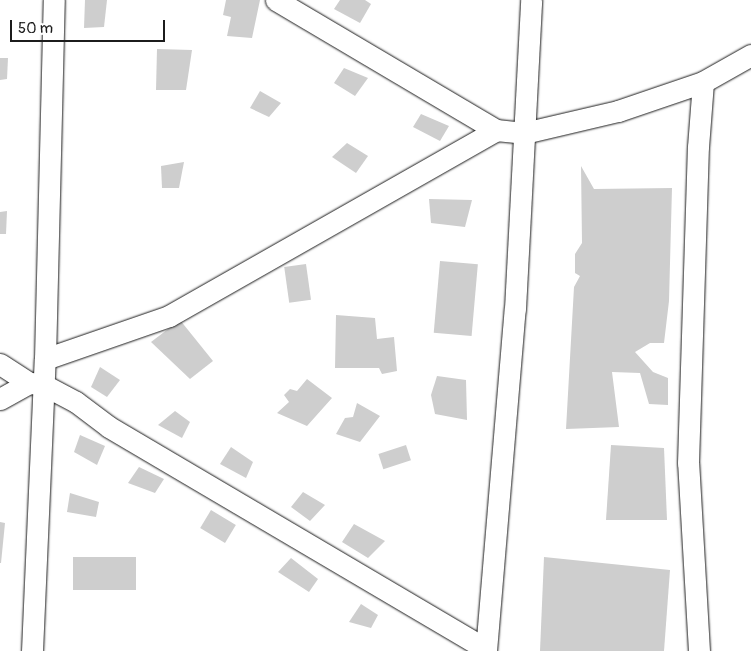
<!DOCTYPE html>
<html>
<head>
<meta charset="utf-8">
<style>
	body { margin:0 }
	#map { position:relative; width:751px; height:651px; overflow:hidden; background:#fff; font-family:Pangolin,sans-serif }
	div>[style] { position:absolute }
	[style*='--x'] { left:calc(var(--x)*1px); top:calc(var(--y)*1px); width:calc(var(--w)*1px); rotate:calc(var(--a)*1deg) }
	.building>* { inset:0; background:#cecece; transform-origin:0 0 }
	.roads { filter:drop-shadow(0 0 1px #1c1c1c) drop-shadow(0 0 1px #1c1c1c) }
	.street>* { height:21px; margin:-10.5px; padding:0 10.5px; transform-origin:10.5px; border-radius:10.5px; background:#fff }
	span { translate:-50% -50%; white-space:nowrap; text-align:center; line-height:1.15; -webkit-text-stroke:4.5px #fff; paint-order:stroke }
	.scale { position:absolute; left:10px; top:20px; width:155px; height:22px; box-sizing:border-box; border:2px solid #1c1c1c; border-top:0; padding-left:6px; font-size:15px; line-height:18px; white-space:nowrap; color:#1c1c1c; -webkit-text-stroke:4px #fff; paint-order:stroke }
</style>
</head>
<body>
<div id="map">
	<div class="building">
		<i style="clip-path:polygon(85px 0,107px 0,104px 27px,84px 28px)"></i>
		<i style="clip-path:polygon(226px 0,260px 0,252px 38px,227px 36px,231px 17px,223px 15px)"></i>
		<i style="clip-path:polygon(340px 0,365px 0,371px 4px,360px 23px,334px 9px)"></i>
		<i style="clip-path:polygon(157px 49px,192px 50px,186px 90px,156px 90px)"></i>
		<i style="clip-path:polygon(0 58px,8px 58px,7px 79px,0 80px)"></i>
		<i style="clip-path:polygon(344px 68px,368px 78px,355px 96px,334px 83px)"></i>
		<i style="clip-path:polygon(260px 91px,281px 103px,269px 117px,250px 108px)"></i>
		<i style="clip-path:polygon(421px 114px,449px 126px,440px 141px,413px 127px)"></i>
		<i style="clip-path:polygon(347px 143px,368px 156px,356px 173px,332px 157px)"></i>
		<i style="clip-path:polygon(184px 162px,179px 188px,162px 188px,161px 166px)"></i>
		<i style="clip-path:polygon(581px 166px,594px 189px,672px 188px,669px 301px,664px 343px,650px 343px,635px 352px,653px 372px,668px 378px,668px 405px,649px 404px,640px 373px,612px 372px,619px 427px,566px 429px,574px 287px,580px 276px,575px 273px,575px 254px,582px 243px)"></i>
		<i style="clip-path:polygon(429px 199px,472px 200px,465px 227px,431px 223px)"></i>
		<i style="clip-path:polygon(7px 211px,6px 234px,0 234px,0 212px)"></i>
		<i style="left:440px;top:261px;width:38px;height:72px;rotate:5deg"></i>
		<i style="left:306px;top:264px;width:36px;height:22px;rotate:82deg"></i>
		<i style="clip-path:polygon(336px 315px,375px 318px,377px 339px,394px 337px,397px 371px,382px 374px,379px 368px,335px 368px)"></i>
		<i style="clip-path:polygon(180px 320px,213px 361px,190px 379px,151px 342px)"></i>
		<i style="clip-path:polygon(100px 367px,120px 380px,107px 397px,91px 387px)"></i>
		<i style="clip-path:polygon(437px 376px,466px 380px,467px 420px,435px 414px,431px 395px)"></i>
		<i style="clip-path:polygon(307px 379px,332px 398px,307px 426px,277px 413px,289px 402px,284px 395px,290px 389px,297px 391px)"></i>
		<i style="clip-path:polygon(357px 403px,380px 416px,360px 442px,336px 434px,345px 418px,353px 417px)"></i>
		<i style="clip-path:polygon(175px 411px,190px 422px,182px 438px,158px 425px)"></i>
		<i style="clip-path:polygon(80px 435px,105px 446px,97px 465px,74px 452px)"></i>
		<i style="left:406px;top:445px;width:16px;height:29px;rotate:72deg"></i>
		<i style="clip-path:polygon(611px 445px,664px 448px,667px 520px,606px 520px)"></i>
		<i style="clip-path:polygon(231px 447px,253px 462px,246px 478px,220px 464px)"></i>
		<i style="clip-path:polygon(139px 467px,164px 479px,155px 493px,128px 483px)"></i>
		<i style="clip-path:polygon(303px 492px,325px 505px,310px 521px,291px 507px)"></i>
		<i style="clip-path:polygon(70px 493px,99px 502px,96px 517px,67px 512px)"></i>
		<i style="left:211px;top:510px;width:29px;height:21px;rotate:31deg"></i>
		<i style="clip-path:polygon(0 522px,5px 523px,1px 563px,0 563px)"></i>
		<i style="clip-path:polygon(354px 524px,385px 541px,368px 558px,342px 542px)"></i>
		<i style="left:73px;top:557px;width:63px;height:33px"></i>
		<i style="clip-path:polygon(544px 557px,670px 570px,664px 651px,540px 651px)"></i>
		<i style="clip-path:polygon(291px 558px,318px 579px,309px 592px,278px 572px)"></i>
		<i style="clip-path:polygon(361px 604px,378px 615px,371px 628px,349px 622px)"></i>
	</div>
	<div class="roads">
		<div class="street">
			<i style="--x:276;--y:0;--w:256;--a:30.6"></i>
			<i style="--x:45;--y:359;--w:131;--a:-19.1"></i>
			<i style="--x:169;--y:316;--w:376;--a:-29.6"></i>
			<i style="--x:496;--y:130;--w:28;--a:6"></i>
			<i style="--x:524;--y:133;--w:97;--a:-13.2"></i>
			<i style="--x:618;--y:111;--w:90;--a:-18.8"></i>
			<i style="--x:703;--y:82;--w:55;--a:-29.4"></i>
			<i style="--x:0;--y:364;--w:35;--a:33"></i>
			<i style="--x:0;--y:399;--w:33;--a:-29"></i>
			<i style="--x:29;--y:383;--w:13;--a:4"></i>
			<i style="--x:42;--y:384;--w:38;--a:28"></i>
			<i style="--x:76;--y:402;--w:41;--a:37.1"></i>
			<i style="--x:109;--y:427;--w:424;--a:30.5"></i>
			<i style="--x:32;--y:651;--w:292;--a:-87.5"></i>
			<i style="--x:45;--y:359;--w:359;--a:-88.6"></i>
			<i style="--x:486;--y:651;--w:343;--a:-85.2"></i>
			<i style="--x:515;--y:309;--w:309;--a:-87"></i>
			<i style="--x:699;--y:651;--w:188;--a:-93.3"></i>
			<i style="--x:688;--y:463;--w:316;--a:-88.2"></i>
			<i style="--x:698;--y:147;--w:65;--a:-85.6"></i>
		</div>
	</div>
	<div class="scale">50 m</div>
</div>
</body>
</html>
